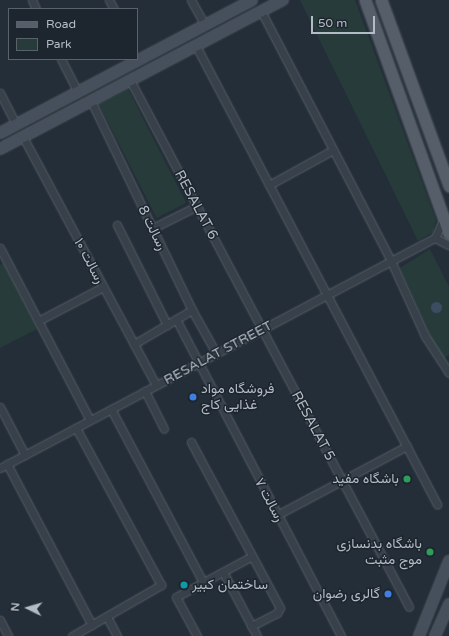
<!DOCTYPE html>
<html>
<head>
<meta charset="utf-8">
<style>
	body { margin:0 }
	#map { position:relative; width:449px; height:636px; overflow:hidden; background:#242e39; font-family:"Varela Round",Vazirmatn,sans-serif }
	div>[style] { position:absolute }
	[style*='--x'] { left:calc(var(--x)*1px); top:calc(var(--y)*1px); width:calc(var(--w)*1px); rotate:calc(var(--a)*1deg) }
	.green>* { inset:0; background:#273b3b; transform-origin:0 0 }
	.water>* { inset:0; background:#3b4d61 }
	.round { border-radius:50% }
	.roads { filter:drop-shadow(0 0 1px #565e67) drop-shadow(0 0 1px #565e67) }
	.street>* { height:7px; margin:-3.5px; padding:0 3.5px; transform-origin:3.5px; border-radius:3.5px; background:#384049 }
	.secondary>* { height:10px; margin:-5px; padding:0 5px; transform-origin:5px; border-radius:5px; background:#46505c }
	.primary>* { height:11px; margin:-5.5px; padding:0 5.5px; transform-origin:5.5px; border-radius:5.5px; background:#565f69 }
	.dots>* { width:11px; height:11px; translate:-50% -50%; box-sizing:border-box; border:2px solid #1d252e; border-radius:50% }
	span { translate:-50% -50%; white-space:nowrap; text-align:center; line-height:1.15; -webkit-text-stroke:3px #1d252e; paint-order:stroke }
	.street-label { font-size:14px; color:#b3bbc5 }
	.poi-label { font-size:14px; color:#b3bbc5 }
	.left { translate:0 -50%; text-align:left }
	.right { translate:-100% -50%; text-align:right }
	.legend { position:absolute; left:8px; top:8px; width:130px; height:52px; box-sizing:border-box; background:#1d252e; border:1px solid #59616a; margin:0; padding:5px 7px; list-style:none; font-size:12px; color:#b3bbc5 }
	.legend li { display:flex; align-items:center; gap:8px; height:20px }
	.legend b { width:20px; border:1px solid #59616a }
	.north { position:absolute; left:8px; top:588px; width:40px; height:40px; -webkit-text-stroke:3px #1d252e; paint-order:stroke; rotate:275deg; font-size:11px; font-weight:700; line-height:16px; text-align:center; color:#b3bbc5 }
	.north::after { content:''; display:block; margin:auto; width:14px; height:18px; background:#b3bbc5; clip-path:polygon(50% 0,100% 100%,50% 72%,0 100%) }
	.scale { position:absolute; left:311px; top:16px; width:64px; height:18px; box-sizing:border-box; border:2px solid #b3bbc5; border-top:0; padding-left:5px; font-size:12px; line-height:14px; white-space:nowrap; color:#b3bbc5; -webkit-text-stroke:3px #1d252e; paint-order:stroke }
</style>
</head>
<body>
<div id="map">
	<div class="green">
		<i style="clip-path:polygon(300px 0,355px 0,436px 220px,433px 232px,418px 241px)"></i>
		<i style="left:128px;top:89px;width:128px;height:33px;rotate:63deg"></i>
		<i style="clip-path:polygon(430px 249px,449px 287px,449px 355px,441px 359px,400px 268px)"></i>
		<i style="clip-path:polygon(3px 263px,37px 329px,0 348px,0 265px)"></i>
	</div>
	<div class="water">
		<i class="round" style="left:430.5px;top:301.5px;width:11px;height:11px"></i>
	</div>
	<div class="roads">
		<div class="street">
			<i style="--x:32;--y:0;--w:10;--a:66"></i>
			<i style="--x:109;--y:0;--w:10;--a:61"></i>
			<i style="--x:191;--y:0;--w:29;--a:61"></i>
			<i style="--x:261;--y:11;--w:282;--a:62.5"></i>
			<i style="--x:391;--y:261;--w:82;--a:65.6"></i>
			<i style="--x:425;--y:336;--w:44;--a:57"></i>
			<i style="--x:196;--y:46;--w:518;--a:62.25"></i>
			<i style="--x:61;--y:59;--w:37;--a:63"></i>
			<i style="--x:130;--y:80;--w:596;--a:62.1"></i>
			<i style="--x:0;--y:93;--w:36;--a:63"></i>
			<i style="--x:91;--y:101;--w:232;--a:64.2"></i>
			<i style="--x:192;--y:310;--w:49;--a:60.8"></i>
			<i style="--x:23;--y:137;--w:281;--a:61.8"></i>
			<i style="--x:269;--y:185;--w:73;--a:-28.7"></i>
			<i style="--x:117;--y:225;--w:112;--a:63.4"></i>
			<i style="--x:153;--y:228;--w:49;--a:-26.6"></i>
			<i style="--x:435;--y:238;--w:16;--a:27"></i>
			<i style="--x:0;--y:248;--w:194;--a:62.4"></i>
			<i style="--x:176;--y:319;--w:357;--a:62.5"></i>
			<i style="--x:38;--y:321;--w:73;--a:-27.6"></i>
			<i style="--x:134;--y:344;--w:67;--a:-30.4"></i>
			<i style="--x:145;--y:391;--w:42;--a:63.4"></i>
			<i style="--x:0;--y:407;--w:54;--a:62.5"></i>
			<i style="--x:111;--y:409;--w:196;--a:62"></i>
			<i style="--x:191;--y:442;--w:188;--a:61.8"></i>
			<i style="--x:280;--y:608;--w:6;--a:121"></i>
			<i style="--x:277;--y:613;--w:29;--a:153"></i>
			<i style="--x:7;--y:464;--w:182;--a:62.2"></i>
			<i style="--x:0;--y:468;--w:492;--a:-27.9"></i>
			<i style="--x:435;--y:238;--w:22;--a:-66"></i>
			<i style="--x:277;--y:515;--w:147;--a:-28"></i>
			<i style="--x:223;--y:572;--w:72;--a:62"></i>
			<i style="--x:107;--y:617;--w:21;--a:62"></i>
			<i style="--x:0;--y:620;--w:18;--a:63"></i>
			<i style="--x:72;--y:636;--w:103;--a:-29.8"></i>
			<i style="--x:161;--y:585;--w:179;--a:-118.4"></i>
			<i style="--x:197;--y:636;--w:44;--a:-118.3"></i>
			<i style="--x:176;--y:597;--w:86;--a:-28.3"></i>
		</div>
		<div class="secondary">
			<i style="--x:0;--y:133;--w:285;--a:-27.8"></i>
			<i style="--x:0;--y:149;--w:320;--a:-27.8"></i>
			<i style="--x:419;--y:636;--w:81;--a:-68.2"></i>
			<i style="--x:435;--y:636;--w:35;--a:-66"></i>
		</div>
		<div class="primary">
			<i style="--x:365;--y:0;--w:248;--a:70.2"></i>
			<i style="--x:381;--y:0;--w:198;--a:69.9"></i>
		</div>
	</div>
	<div class="dots">
		<i style="left:193px;top:397px;background:#3f7fe0"></i>
		<i style="left:407px;top:479px;background:#2e9e5b"></i>
		<i style="left:430px;top:552px;background:#2e9e5b"></i>
		<i style="left:184px;top:585px;background:#0f9aa8"></i>
		<i style="left:388px;top:594px;background:#3f7fe0"></i>
	</div>
	<div class="street-label">
		<span style="left:196px;top:205px;rotate:62deg">RESALAT 6</span>
		<span style="left:152px;top:228px;rotate:64deg">رسالت 8</span>
		<span style="left:89px;top:261px;rotate:62deg">رسالت ۱۰</span>
		<span style="left:218px;top:353px;rotate:-28deg">RESALAT STREET</span>
		<span style="left:313px;top:426px;rotate:62deg">RESALAT 5</span>
		<span style="left:269px;top:500px;rotate:62deg">رسالت ۷</span>
	</div>
	<div class="poi-label">
		<span class="left" style="left:201px;top:397px">فروشگاه مواد<br>غذایی کاج</span>
		<span class="right" style="left:399px;top:479px">باشگاه مفید</span>
		<span class="right" style="left:422px;top:552px">باشگاه بدنسازی<br>موج مثبت</span>
		<span class="left" style="left:192px;top:585px">ساختمان کبیر</span>
		<span class="right" style="left:380px;top:594px">گالری رضوان</span>
	</div>
	<ul class="legend">
	<li><b style="height:5px;background:#565f69"></b>Road</li>
	<li><b style="height:11px;background:#273b3b"></b>Park</li>
	</ul>
	<div class="north">N</div>
	<div class="scale">50 m</div>
</div>
</body>
</html>
